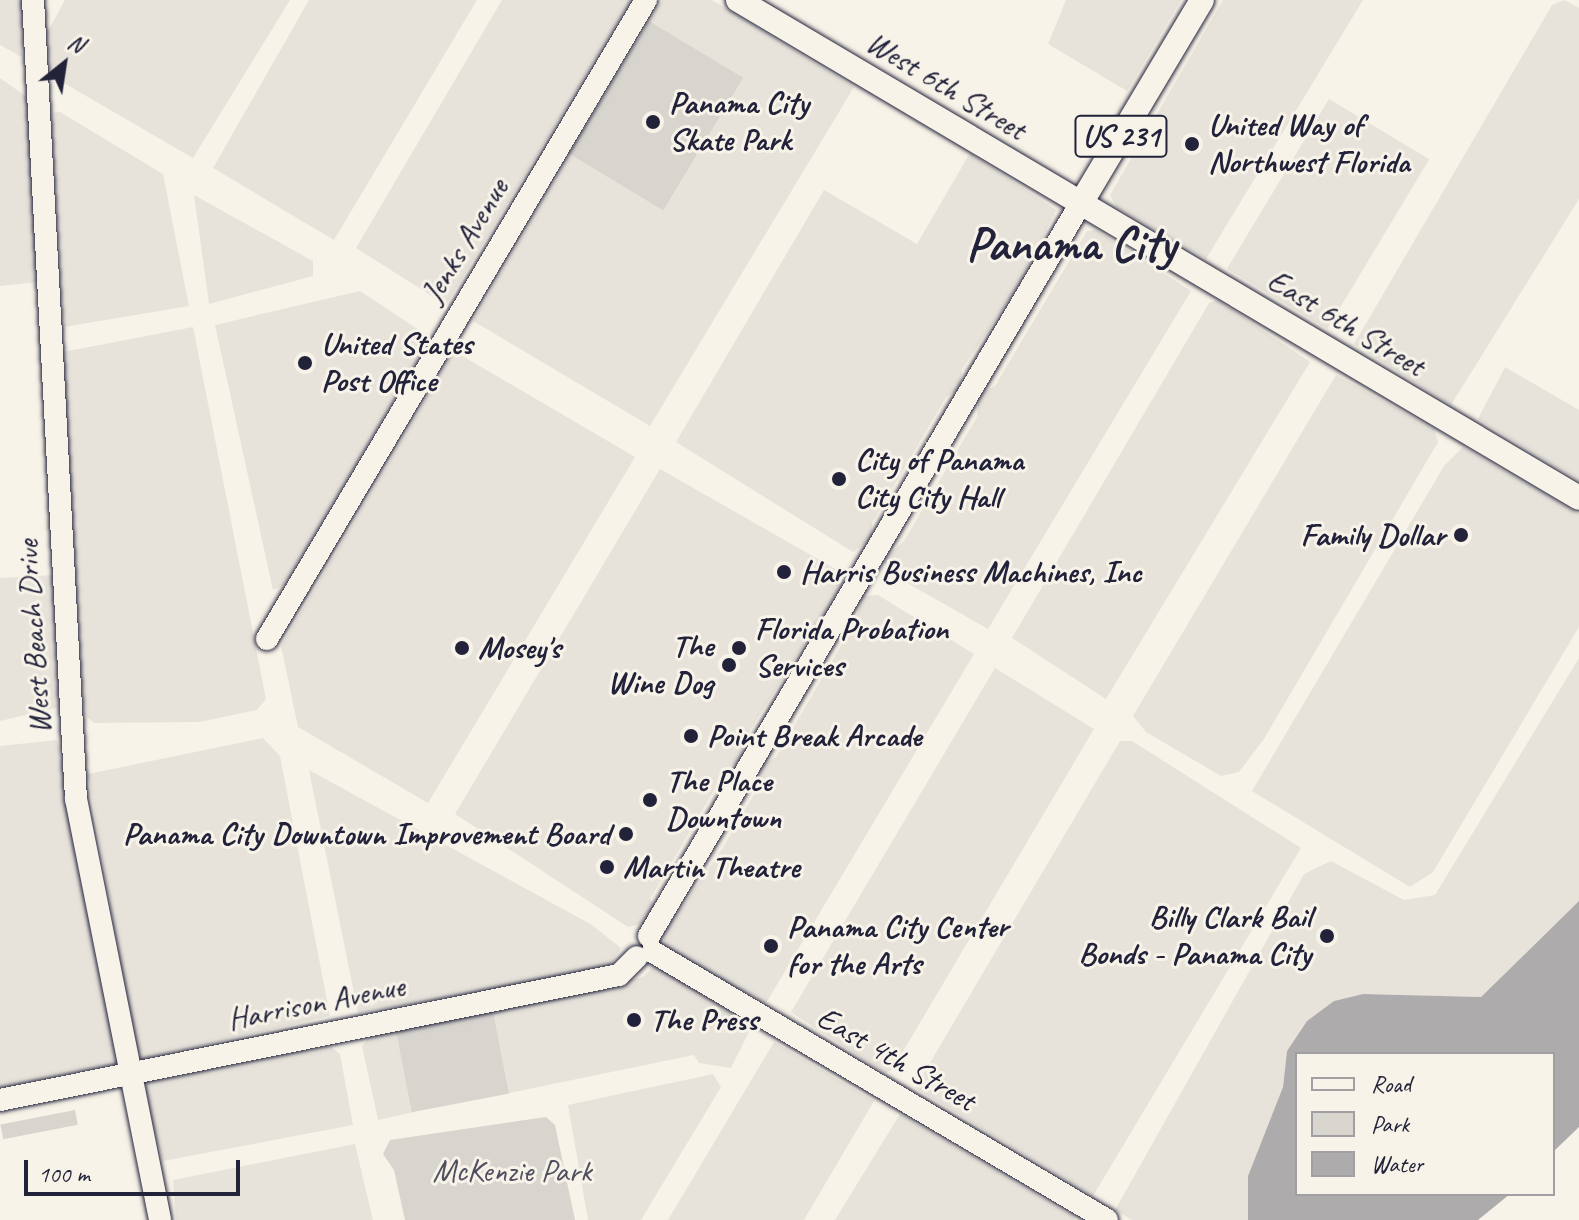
<!DOCTYPE html>
<html>
<head>
<meta charset="utf-8">
<style>
	body { margin:0 }
	#map { position:relative; width:1579px; height:1220px; overflow:hidden; background:#f7f3e8; font-family:Caveat,sans-serif }
	div>[style] { position:absolute }
	[style*='--x'] { left:calc(var(--x)*1px); top:calc(var(--y)*1px); width:calc(var(--w)*1px); rotate:calc(var(--a)*1deg) }
	.built>* { inset:0; background:#e7e3db; transform-origin:0 0 }
	.green>* { inset:0; background:#d8d5cf; transform-origin:0 0 }
	.water>* { inset:0; background:#aeabad }
	.roads { filter:drop-shadow(0 0 2px #22223b) drop-shadow(0 0 2px #22223b) }
	.secondary>* { height:22px; margin:-11px; padding:0 11px; transform-origin:11px; border-radius:11px; background:#f7f3e8 }
	.primary>* { height:24px; margin:-12px; padding:0 12px; transform-origin:12px; border-radius:12px; background:#f7f3e8 }
	.dots>* { width:22px; height:22px; translate:-50% -50%; box-sizing:border-box; border:4px solid #f7f3e8; border-radius:50% }
	span { translate:-50% -50%; white-space:nowrap; text-align:center; line-height:1.15; -webkit-text-stroke:6px #f7f3e8; paint-order:stroke }
	.shield-label span { padding:2px 6px; background:#f7f3e8; border:2px solid; border-radius:6px; -webkit-text-stroke-width:0 }
	.shield-label { font-size:30px; color:#22223b; font-weight:700 }
	.street-label { font-size:32px; color:#22223b }
	.poi-label { font-size:32px; color:#22223b; font-weight:700 }
	.left { translate:0 -50%; text-align:left }
	.right { translate:-100% -50%; text-align:right }
	.park-label { font-size:32px; color:#504f60 }
	.town-label { font-size:48px; color:#22223b; font-weight:700 }
	.legend { position:absolute; left:1295px; top:1052px; width:260px; height:144px; box-sizing:border-box; background:#f7f3e8; border:2px solid #a29fa3; margin:0; padding:10px 14px; list-style:none; font-size:24px; color:#22223b }
	.legend li { display:flex; align-items:center; gap:16px; height:40px }
	.legend b { width:40px; border:2px solid #a29fa3 }
	.north { position:absolute; left:24px; top:24px; width:80px; height:80px; -webkit-text-stroke:6px #f7f3e8; paint-order:stroke; rotate:30deg; font-size:22px; font-weight:700; line-height:32px; text-align:center; color:#22223b }
	.north::after { content:''; display:block; margin:auto; width:28px; height:36px; background:#22223b; clip-path:polygon(50% 0,100% 100%,50% 72%,0 100%) }
	.scale { position:absolute; left:24px; top:1160px; width:216px; height:36px; box-sizing:border-box; border:4px solid #22223b; border-top:0; padding-left:10px; font-size:24px; line-height:28px; white-space:nowrap; color:#22223b; -webkit-text-stroke:6px #f7f3e8; paint-order:stroke }
</style>
</head>
<body>
<div id="map">
	<div class="built">
		<i style="clip-path:polygon(0 0,22px 0,22px 57px,0 45px)"></i>
		<i style="clip-path:polygon(65px 0,290px 0,193px 158px,50px 75px,47px 33px)"></i>
		<i style="clip-path:polygon(309px 0,477px 0,334px 240px,213px 168px)"></i>
		<i style="clip-path:polygon(502px 0,631px 0,446px 305px,356px 248px)"></i>
		<i style="clip-path:polygon(662px 0,712px 0,854px 87px,650px 426px,473px 321px,570px 154px,664px 210px,743px 78px,649px 21px)"></i>
		<i style="clip-path:polygon(1066px 0,1181px 0,1127px 91px,1048px 44px)"></i>
		<i style="clip-path:polygon(1223px 0,1363px 0,1206px 259px,1116px 207px,1110px 195px)"></i>
		<i style="clip-path:polygon(1564px 0,1579px 8px,1579px 199px,1451px 405px,1354px 344px,1552px 5px)"></i>
		<i style="clip-path:polygon(0 78px,27px 97px,37px 282px,0 286px)"></i>
		<i style="left:1329px;top:99px;width:117px;height:198px;rotate:31deg"></i>
		<i style="clip-path:polygon(60px 112px,163px 174px,189px 306px,64px 327px,51px 113px)"></i>
		<i style="clip-path:polygon(970px 153px,1056px 210px,1021px 282px,962px 369px,960px 388px,946px 397px,872px 523px,872px 538px,853px 552px,676px 442px,824px 190px,917px 244px)"></i>
		<i style="clip-path:polygon(194px 195px,313px 261px,313px 276px,209px 304px)"></i>
		<i style="clip-path:polygon(1096px 230px,1191px 291px,988px 629px,888px 572px,884px 559px,904px 541px,977px 417px,979px 394px,995px 386px,1087px 231px)"></i>
		<i style="clip-path:polygon(360px 291px,431px 338px,284px 585px,273px 590px,215px 325px)"></i>
		<i style="clip-path:polygon(1218px 300px,1310px 362px,1106px 699px,1012px 638px,1209px 303px)"></i>
		<i style="clip-path:polygon(193px 327px,266px 699px,257px 710px,199px 722px,94px 723px,84px 714px,63px 352px)"></i>
		<i style="clip-path:polygon(454px 351px,635px 457px,428px 803px,298px 727px,281px 646px)"></i>
		<i style="clip-path:polygon(1505px 367px,1579px 410px,1579px 481px,1478px 419px)"></i>
		<i style="clip-path:polygon(1336px 375px,1434px 429px,1438px 442px,1264px 739px,1239px 772px,1221px 776px,1146px 732px,1133px 716px)"></i>
		<i style="clip-path:polygon(1463px 447px,1579px 514px,1579px 627px,1433px 872px,1410px 887px,1252px 791px,1444px 466px)"></i>
		<i style="clip-path:polygon(660px 469px,837px 570px,844px 581px,744px 740px,742px 759px,727px 768px,650px 899px,656px 905px,645px 923px,628px 927px,455px 814px)"></i>
		<i style="clip-path:polygon(53px 575px,59px 707px,0 721px,0 578px)"></i>
		<i style="clip-path:polygon(878px 595px,974px 654px,766px 1003px,687px 963px,665px 946px,663px 934px,719px 854px,759px 786px,762px 765px,776px 757px,856px 620px,862px 596px)"></i>
		<i style="clip-path:polygon(1579px 658px,1579px 901px,1481px 997px,1363px 994px,1334px 1001px,1307px 1021px,1287px 1051px,1283px 1087px,1248px 1176px,1248px 1220px,1132px 1220px,1115px 1210px,1304px 874px,1331px 861px,1404px 900px,1435px 895px)"></i>
		<i style="clip-path:polygon(995px 668px,1094px 729px,892px 1070px,884px 1073px,791px 1012px)"></i>
		<i style="clip-path:polygon(263px 738px,280px 756px,330px 1016px,144px 1059px,135px 1050px,88px 774px)"></i>
		<i style="clip-path:polygon(57px 740px,119px 1063px,0 1088px,0 746px)"></i>
		<i style="clip-path:polygon(1120px 741px,1132px 741px,1301px 848px,1093px 1196px,915px 1088px)"></i>
		<i style="clip-path:polygon(309px 770px,592px 925px,621px 948px,607px 969px,358px 1013px)"></i>
		<i style="clip-path:polygon(656px 964px,752px 1026px,731px 1068px,699px 1063px,694px 1055px,509px 1093px,493px 1011px,643px 977px)"></i>
		<i style="clip-path:polygon(396px 1031px,414px 1112px,378px 1120px,362px 1046px,371px 1035px)"></i>
		<i style="clip-path:polygon(774px 1042px,874px 1101px,804px 1220px,668px 1220px)"></i>
		<i style="clip-path:polygon(330px 1046px,340px 1054px,353px 1125px,163px 1161px,145px 1098px,148px 1082px)"></i>
		<i style="clip-path:polygon(713px 1074px,721px 1087px,641px 1220px,588px 1220px,568px 1105px)"></i>
		<i style="clip-path:polygon(900px 1114px,1073px 1216px,1075px 1220px,835px 1220px)"></i>
		<i style="clip-path:polygon(355px 1144px,373px 1220px,176px 1220px,173px 1180px)"></i>
	</div>
	<div class="green">
		<i style="left:649px;top:21px;width:110px;height:155px;rotate:31deg"></i>
		<i style="left:493px;top:1011px;width:84px;height:99px;rotate:79deg"></i>
		<i style="left:75px;top:1110px;width:15px;height:76px;rotate:79deg"></i>
		<i style="clip-path:polygon(546px 1117px,555px 1125px,575px 1220px,405px 1220px,394px 1170px,383px 1154px,390px 1140px)"></i>
	</div>
	<div class="water">
		<i style="clip-path:polygon(1579px 901px,1579px 1127px,1553px 1152px,1553px 1054px,1297px 1054px,1297px 1194px,1510px 1194px,1478px 1220px,1248px 1220px,1248px 1176px,1283px 1087px,1287px 1051px,1307px 1021px,1334px 1001px,1363px 994px,1481px 997px)"></i>
	</div>
	<div class="roads">
		<div class="secondary">
			<i style="--x:33;--y:0;--w:800;--a:86.92"></i>
			<i style="--x:76;--y:799;--w:429;--a:78.7"></i>
			<i style="--x:267;--y:639;--w:743;--a:-59.33"></i>
			<i style="--x:649;--y:936;--w:851;--a:-59.49"></i>
			<i style="--x:653;--y:952;--w:527;--a:30.55"></i>
			<i style="--x:0;--y:1100;--w:631;--a:-11.42"></i>
			<i style="--x:619;--y:975;--w:25;--a:-45"></i>
		</div>
		<div class="primary">
			<i style="--x:738;--y:0;--w:977;--a:30.63"></i>
			<i style="--x:1081;--y:203;--w:236;--a:-59.2"></i>
		</div>
	</div>
	<div class="dots">
		<i style="left:653px;top:122px;background:#22223b"></i>
		<i style="left:1192px;top:144px;background:#22223b"></i>
		<i style="left:305px;top:363px;background:#22223b"></i>
		<i style="left:839px;top:479px;background:#22223b"></i>
		<i style="left:1461px;top:535px;background:#22223b"></i>
		<i style="left:784px;top:572px;background:#22223b"></i>
		<i style="left:462px;top:648px;background:#22223b"></i>
		<i style="left:739px;top:648px;background:#22223b"></i>
		<i style="left:729px;top:665px;background:#22223b"></i>
		<i style="left:691px;top:736px;background:#22223b"></i>
		<i style="left:650px;top:800px;background:#22223b"></i>
		<i style="left:626px;top:834px;background:#22223b"></i>
		<i style="left:607px;top:867px;background:#22223b"></i>
		<i style="left:1327px;top:936px;background:#22223b"></i>
		<i style="left:771px;top:946px;background:#22223b"></i>
		<i style="left:634px;top:1020px;background:#22223b"></i>
	</div>
	<div class="shield-label">
		<span style="left:1121px;top:136px">US 231</span>
	</div>
	<div class="street-label">
		<span style="left:946px;top:86px;rotate:31deg">West 6th Street</span>
		<span style="left:465px;top:241px;rotate:-59deg">Jenks Avenue</span>
		<span style="left:1346px;top:323px;rotate:31deg">East 6th Street</span>
		<span style="left:34px;top:637px;rotate:-94deg">West Beach Drive</span>
		<span style="left:316px;top:1003px;rotate:-11deg">Harrison Avenue</span>
		<span style="left:896px;top:1059px;rotate:30deg">East 4th Street</span>
	</div>
	<div class="poi-label">
		<span class="left" style="left:669px;top:122px">Panama City<br>Skate Park</span>
		<span class="left" style="left:1208px;top:144px">United Way of<br>Northwest Florida</span>
		<span class="left" style="left:321px;top:363px">United States<br>Post Office</span>
		<span class="left" style="left:855px;top:479px">City of Panama<br>City City Hall</span>
		<span class="right" style="left:1445px;top:535px">Family Dollar</span>
		<span class="left" style="left:800px;top:572px">Harris Business Machines, Inc</span>
		<span class="left" style="left:755px;top:648px">Florida Probation<br>Services</span>
		<span class="right" style="left:713px;top:665px">The<br>Wine Dog</span>
		<span class="left" style="left:478px;top:648px">Mosey's</span>
		<span class="left" style="left:707px;top:736px">Point Break Arcade</span>
		<span class="left" style="left:666px;top:800px">The Place<br>Downtown</span>
		<span class="right" style="left:610px;top:834px">Panama City Downtown Improvement Board</span>
		<span class="left" style="left:623px;top:867px">Martin Theatre</span>
		<span class="right" style="left:1311px;top:936px">Billy Clark Bail<br>Bonds - Panama City</span>
		<span class="left" style="left:787px;top:946px">Panama City Center<br>for the Arts</span>
		<span class="left" style="left:650px;top:1020px">The Press</span>
	</div>
	<div class="park-label">
		<span style="left:512px;top:1171px">McKenzie Park</span>
	</div>
	<div class="town-label">
		<span style="left:1071px;top:245px">Panama City</span>
	</div>
	<ul class="legend">
	<li><b style="height:10px;background:#f7f3e8"></b>Road</li>
	<li><b style="height:22px;background:#d8d5cf"></b>Park</li>
	<li><b style="height:22px;background:#aeabad"></b>Water</li>
	</ul>
	<div class="north">N</div>
	<div class="scale">100 m</div>
</div>
</body>
</html>
